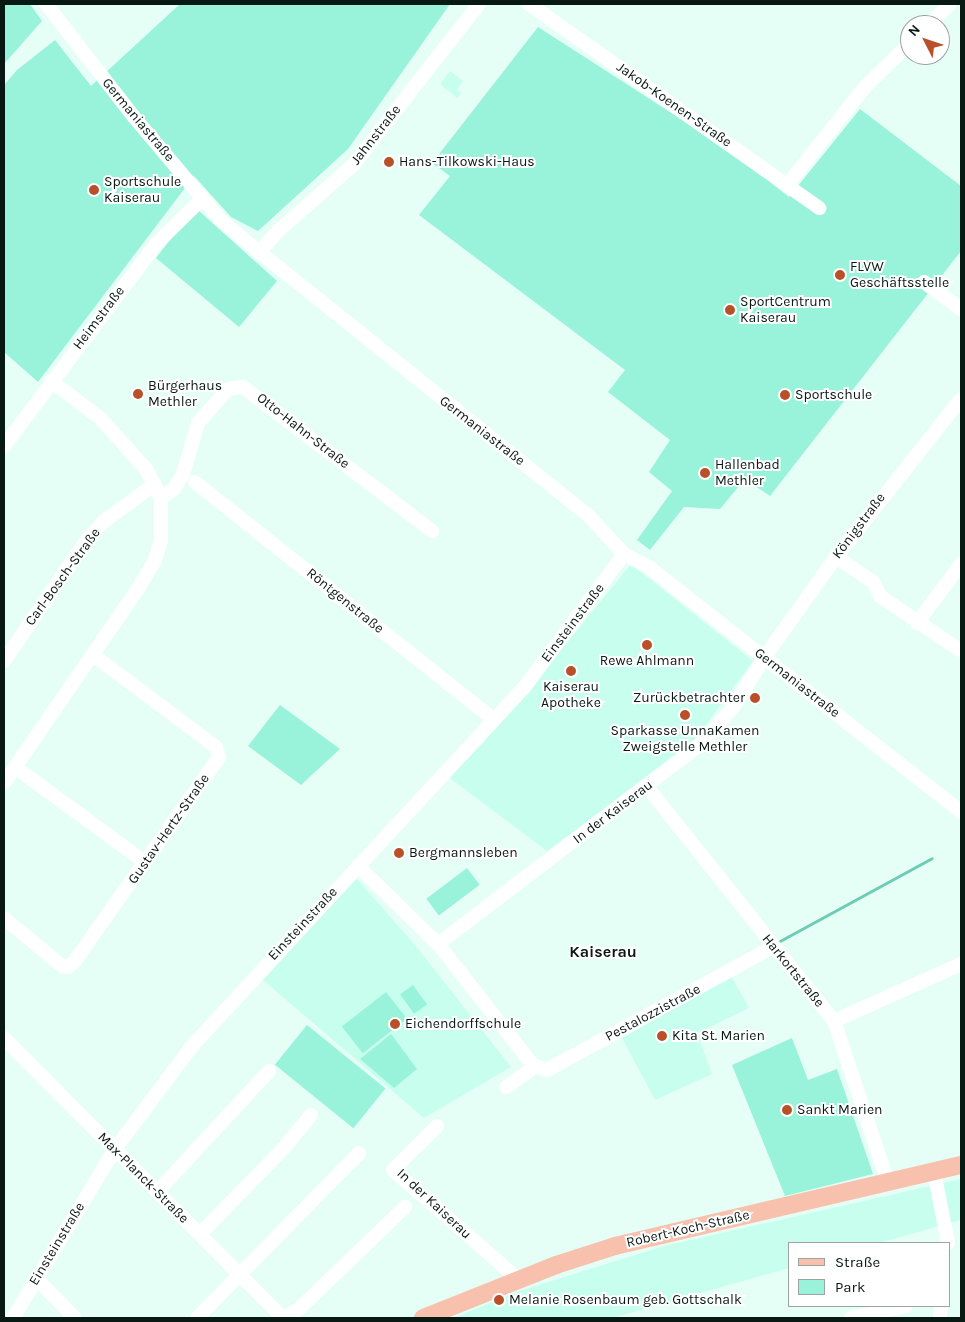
<!DOCTYPE html>
<html>
<head>
<meta charset="utf-8">
<style>
	body { margin:0 }
	#map { position:relative; width:965px; height:1322px; overflow:hidden; background:#e5fff6; font-family:Karla,sans-serif }
	div>[style] { position:absolute }
	[style*='--x'] { left:calc(var(--x)*1px); top:calc(var(--y)*1px); width:calc(var(--w)*1px); rotate:calc(var(--a)*1deg) }
	.built>* { inset:0; background:#c8feee }
	.green>* { inset:0; background:#99f3db; transform-origin:0 0 }
	.stream>* { height:3px; margin:-1.5px; padding:0 1.5px; transform-origin:1.5px; border-radius:1.5px; background:#6dccb3 }
	.minor>* { height:14px; margin:-7px; padding:0 7px; transform-origin:7px; border-radius:7px; background:#fff }
	.major>* { height:18px; margin:-9px; padding:0 9px; transform-origin:9px; border-radius:9px; background:#f7c1ad }
	.dots>* { width:14px; height:14px; translate:-50% -50%; box-sizing:border-box; border:2px solid #fff; border-radius:50% }
	span { translate:-50% -50%; white-space:nowrap; text-align:center; line-height:1.15; -webkit-text-stroke:4px #fff; paint-order:stroke }
	.street-label { font-size:14px; color:#081914 }
	.poi-label { font-size:14px; color:#081914 }
	.left { translate:0 -50%; text-align:left }
	.right { translate:-100% -50%; text-align:right }
	.quarter-label { font-size:16px; color:#081914; font-weight:700 }
	.frame { position:absolute; inset:0; border:5px solid #081914; pointer-events:none }
	.legend { position:absolute; left:788px; top:1242px; width:162px; height:65px; box-sizing:border-box; background:#fff; border:1px solid #9ca3a1; margin:0; padding:6px 9px; list-style:none; font-size:15px; color:#081914 }
	.legend li { display:flex; align-items:center; gap:10px; height:25px }
	.legend b { width:25px; border:1px solid #9ca3a1 }
	.north { position:absolute; left:900px; top:15px; width:50px; height:50px; box-sizing:border-box; background:#fff; border:1px solid #9ca3a1; border-radius:50%; rotate:311deg; font-size:14px; font-weight:700; line-height:20px; text-align:center; color:#081914 }
	.north::after { content:''; display:block; margin:auto; width:18px; height:22px; background:#b85129; clip-path:polygon(50% 0,100% 100%,50% 72%,0 100%) }
</style>
</head>
<body>
<div id="map">
	<div class="built">
		<i style="clip-path:polygon(450px 71px,463px 81px,457px 90px,461px 93px,457px 98px,440px 84px)"></i>
		<i style="clip-path:polygon(631px 564px,753px 661px,700px 733px,678px 756px,547px 851px,447px 776px,544px 671px)"></i>
		<i style="clip-path:polygon(356px 878px,415px 945px,511px 1067px,424px 1118px,263px 980px)"></i>
		<i style="clip-path:polygon(731px 976px,749px 1008px,697px 1033px,712px 1074px,655px 1100px,622px 1038px)"></i>
		<i style="clip-path:polygon(961px 1179px,961px 1220px,879px 1243px,789px 1243px,789px 1268px,612px 1318px,454px 1318px,516px 1292px,664px 1246px)"></i>
	</div>
	<div class="green">
		<i style="clip-path:polygon(4px 4px,30px 4px,42px 21px,4px 64px)"></i>
		<i style="clip-path:polygon(180px 4px,450px 4px,348px 149px,258px 231px,231px 217px,194px 176px,38px 382px,4px 352px,4px 85px,17px 70px,55px 40px,91px 86px)"></i>
		<i style="clip-path:polygon(538px 27px,732px 152px,789px 197px,860px 109px,961px 186px,961px 251px,770px 496px,745px 479px,720px 509px,684px 507px,650px 550px,637px 540px,672px 491px,649px 472px,670px 440px,608px 392px,625px 370px,419px 215px,450px 176px,432px 163px)"></i>
		<i style="clip-path:polygon(198px 210px,277px 281px,239px 327px,156px 258px,190px 214px)"></i>
		<i style="clip-path:polygon(280px 705px,340px 749px,301px 785px,248px 746px)"></i>
		<i style="left:467px;top:868px;width:21px;height:51px;rotate:53deg"></i>
		<i style="left:413px;top:985px;width:24px;height:16px;rotate:54deg"></i>
		<i style="left:386px;top:992px;width:34px;height:56px;rotate:52deg"></i>
		<i style="left:307px;top:1025px;width:101px;height:51px;rotate:39deg"></i>
		<i style="clip-path:polygon(391px 1034px,417px 1069px,394px 1088px,360px 1059px)"></i>
		<i style="clip-path:polygon(792px 1038px,808px 1080px,837px 1069px,873px 1174px,785px 1196px,732px 1065px)"></i>
	</div>
	<div class="stream">
		<i style="--x:778;--y:942;--w:175;--a:-28.6"></i>
	</div>
	<div class="minor">
		<i style="--x:46;--y:4;--w:143;--a:52.1"></i>
		<i style="--x:134;--y:117;--w:133;--a:49.9"></i>
		<i style="--x:220;--y:219;--w:29;--a:41"></i>
		<i style="--x:242;--y:238;--w:442;--a:38.7"></i>
		<i style="--x:587;--y:514;--w:54;--a:47.2"></i>
		<i style="--x:624;--y:554;--w:30;--a:28"></i>
		<i style="--x:650;--y:568;--w:395;--a:38.1"></i>
		<i style="--x:529;--y:4;--w:355;--a:35.1"></i>
		<i style="--x:928;--y:25;--w:30;--a:-44"></i>
		<i style="--x:787;--y:185;--w:125;--a:-51.5"></i>
		<i style="--x:865;--y:87;--w:63;--a:-44.4"></i>
		<i style="--x:259;--y:253;--w:28;--a:-49"></i>
		<i style="--x:277;--y:232;--w:103;--a:-41.4"></i>
		<i style="--x:354;--y:164;--w:203;--a:-52"></i>
		<i style="--x:924;--y:282;--w:46;--a:36.1"></i>
		<i style="--x:4;--y:446;--w:254;--a:-53"></i>
		<i style="--x:157;--y:243;--w:64;--a:-44.4"></i>
		<i style="--x:195;--y:482;--w:382;--a:38.5"></i>
		<i style="--x:161;--y:498;--w:16;--a:-35"></i>
		<i style="--x:174;--y:489;--w:17;--a:-59"></i>
		<i style="--x:183;--y:474;--w:53;--a:-73.6"></i>
		<i style="--x:198;--y:423;--w:45;--a:-48.6"></i>
		<i style="--x:228;--y:389;--w:15;--a:-8"></i>
		<i style="--x:243;--y:387;--w:238;--a:37.3"></i>
		<i style="--x:836;--y:557;--w:45;--a:34"></i>
		<i style="--x:873;--y:582;--w:16;--a:63"></i>
		<i style="--x:880;--y:596;--w:98;--a:34.2"></i>
		<i style="--x:917;--y:623;--w:74;--a:-53.3"></i>
		<i style="--x:4;--y:661;--w:145;--a:-55.7"></i>
		<i style="--x:86;--y:541;--w:25;--a:-48"></i>
		<i style="--x:103;--y:522;--w:64;--a:-36.2"></i>
		<i style="--x:15;--y:767;--w:161;--a:36.2"></i>
		<i style="--x:4;--y:783;--w:238;--a:-55.4"></i>
		<i style="--x:139;--y:587;--w:31;--a:-59"></i>
		<i style="--x:155;--y:560;--w:21;--a:-73"></i>
		<i style="--x:161;--y:540;--w:42;--a:-90"></i>
		<i style="--x:161;--y:498;--w:33;--a:-117"></i>
		<i style="--x:146;--y:469;--w:69;--a:-132"></i>
		<i style="--x:100;--y:418;--w:61;--a:-142.9"></i>
		<i style="--x:647;--y:787;--w:300;--a:51.4"></i>
		<i style="--x:834;--y:1021;--w:170;--a:71.5"></i>
		<i style="--x:358;--y:866;--w:112;--a:44.3"></i>
		<i style="--x:438;--y:944;--w:147;--a:51.9"></i>
		<i style="--x:529;--y:1060;--w:6;--a:51"></i>
		<i style="--x:533;--y:1065;--w:7;--a:124"></i>
		<i style="--x:529;--y:1071;--w:28;--a:145"></i>
		<i style="--x:4;--y:918;--w:75;--a:39.6"></i>
		<i style="--x:62;--y:966;--w:6;--a:9"></i>
		<i style="--x:68;--y:967;--w:8;--a:-40"></i>
		<i style="--x:74;--y:962;--w:251;--a:-54.7"></i>
		<i style="--x:219;--y:757;--w:10;--a:-107"></i>
		<i style="--x:216;--y:747;--w:154;--a:-143.2"></i>
		<i style="--x:438;--y:944;--w:340;--a:-37.3"></i>
		<i style="--x:708;--y:738;--w:45;--a:-51.3"></i>
		<i style="--x:736;--y:703;--w:53;--a:-58.1"></i>
		<i style="--x:764;--y:658;--w:124;--a:-54.5"></i>
		<i style="--x:836;--y:557;--w:201;--a:-51.7"></i>
		<i style="--x:834;--y:1021;--w:139;--a:-24.2"></i>
		<i style="--x:4;--y:1038;--w:395;--a:45.1"></i>
		<i style="--x:533;--y:1065;--w:15;--a:20"></i>
		<i style="--x:547;--y:1070;--w:257;--a:-28.6"></i>
		<i style="--x:437;--y:1126;--w:62;--a:135"></i>
		<i style="--x:393;--y:1170;--w:167;--a:41.1"></i>
		<i style="--x:934;--y:1172;--w:72;--a:78.8"></i>
		<i style="--x:157;--y:1192;--w:165;--a:-47.2"></i>
		<i style="--x:200;--y:1234;--w:119;--a:-45.7"></i>
		<i style="--x:283;--y:1149;--w:44;--a:-50.5"></i>
		<i style="--x:36;--y:1278;--w:56;--a:45.7"></i>
		<i style="--x:13;--y:1318;--w:197;--a:-58.9"></i>
		<i style="--x:115;--y:1149;--w:129;--a:-53.2"></i>
		<i style="--x:192;--y:1046;--w:487;--a:-47.2"></i>
		<i style="--x:523;--y:689;--w:169;--a:-53.2"></i>
		<i style="--x:197;--y:1318;--w:231;--a:-45.5"></i>
		<i style="--x:284;--y:1318;--w:19;--a:-32"></i>
		<i style="--x:300;--y:1308;--w:146;--a:-43.9"></i>
		<i style="--x:851;--y:1318;--w:56;--a:-12.3"></i>
		<i style="--x:940;--y:1318;--w:12;--a:-85"></i>
	</div>
	<div class="major">
		<i style="--x:423;--y:1318;--w:143;--a:-21.7"></i>
		<i style="--x:556;--y:1265;--w:62;--a:-17.9"></i>
		<i style="--x:615;--y:1246;--w:355;--a:-13.2"></i>
	</div>
	<div class="dots">
		<i style="left:389px;top:162px;background:#b85129"></i>
		<i style="left:94px;top:190px;background:#b85129"></i>
		<i style="left:840px;top:275px;background:#b85129"></i>
		<i style="left:730px;top:310px;background:#b85129"></i>
		<i style="left:138px;top:394px;background:#b85129"></i>
		<i style="left:785px;top:395px;background:#b85129"></i>
		<i style="left:705px;top:473px;background:#b85129"></i>
		<i style="left:647px;top:645px;background:#b85129"></i>
		<i style="left:571px;top:671px;background:#b85129"></i>
		<i style="left:755px;top:698px;background:#b85129"></i>
		<i style="left:685px;top:715px;background:#b85129"></i>
		<i style="left:399px;top:853px;background:#b85129"></i>
		<i style="left:395px;top:1024px;background:#b85129"></i>
		<i style="left:662px;top:1036px;background:#b85129"></i>
		<i style="left:787px;top:1110px;background:#b85129"></i>
		<i style="left:499px;top:1300px;background:#b85129"></i>
	</div>
	<div class="street-label">
		<span style="left:674px;top:105px;rotate:35deg">Jakob-Koenen-Straße</span>
		<span style="left:138px;top:120px;rotate:50deg">Germaniastraße</span>
		<span style="left:376px;top:135px;rotate:-52deg">Jahnstraße</span>
		<span style="left:99px;top:318px;rotate:-53deg">Heimstraße</span>
		<span style="left:303px;top:431px;rotate:38deg">Otto-Hahn-Straße</span>
		<span style="left:482px;top:431px;rotate:38deg">Germaniastraße</span>
		<span style="left:859px;top:526px;rotate:-53deg">Königstraße</span>
		<span style="left:63px;top:577px;rotate:-54deg">Carl-Bosch-Straße</span>
		<span style="left:345px;top:601px;rotate:39deg">Röntgenstraße</span>
		<span style="left:573px;top:623px;rotate:-53deg">Einsteinstraße</span>
		<span style="left:797px;top:683px;rotate:38deg">Germaniastraße</span>
		<span style="left:613px;top:812px;rotate:-37deg">In der Kaiserau</span>
		<span style="left:169px;top:829px;rotate:-55deg">Gustav-Hertz-Straße</span>
		<span style="left:303px;top:924px;rotate:-47deg">Einsteinstraße</span>
		<span style="left:793px;top:971px;rotate:51deg">Harkortstraße</span>
		<span style="left:653px;top:1013px;rotate:-28deg">Pestalozzistraße</span>
		<span style="left:143px;top:1178px;rotate:45deg">Max-Planck-Straße</span>
		<span style="left:434px;top:1204px;rotate:43deg">In der Kaiserau</span>
		<span style="left:688px;top:1229px;rotate:-13deg">Robert-Koch-Straße</span>
		<span style="left:57px;top:1244px;rotate:-59deg">Einsteinstraße</span>
	</div>
	<div class="poi-label">
		<span class="left" style="left:399px;top:162px">Hans-Tilkowski-Haus</span>
		<span class="left" style="left:104px;top:190px">Sportschule<br>Kaiserau</span>
		<span class="left" style="left:850px;top:275px">FLVW<br>Geschäftsstelle</span>
		<span class="left" style="left:740px;top:310px">SportCentrum<br>Kaiserau</span>
		<span class="left" style="left:148px;top:394px">Bürgerhaus<br>Methler</span>
		<span class="left" style="left:795px;top:395px">Sportschule</span>
		<span class="left" style="left:715px;top:473px">Hallenbad<br>Methler</span>
		<span style="left:647px;top:661px">Rewe Ahlmann</span>
		<span style="left:571px;top:695px">Kaiserau<br>Apotheke</span>
		<span class="right" style="left:745px;top:698px">Zurückbetrachter</span>
		<span style="left:685px;top:739px">Sparkasse UnnaKamen<br>Zweigstelle Methler</span>
		<span class="left" style="left:409px;top:853px">Bergmannsleben</span>
		<span class="left" style="left:405px;top:1024px">Eichendorffschule</span>
		<span class="left" style="left:672px;top:1036px">Kita St. Marien</span>
		<span class="left" style="left:797px;top:1110px">Sankt Marien</span>
		<span class="left" style="left:509px;top:1300px">Melanie Rosenbaum geb. Gottschalk</span>
	</div>
	<div class="quarter-label">
		<span style="left:603px;top:952px">Kaiserau</span>
	</div>
	<div class="frame"></div>
	<ul class="legend">
	<li><b style="height:6px;background:#f7c1ad"></b>Straße</li>
	<li><b style="height:14px;background:#99f3db"></b>Park</li>
	</ul>
	<div class="north">N</div>
</div>
</body>
</html>
